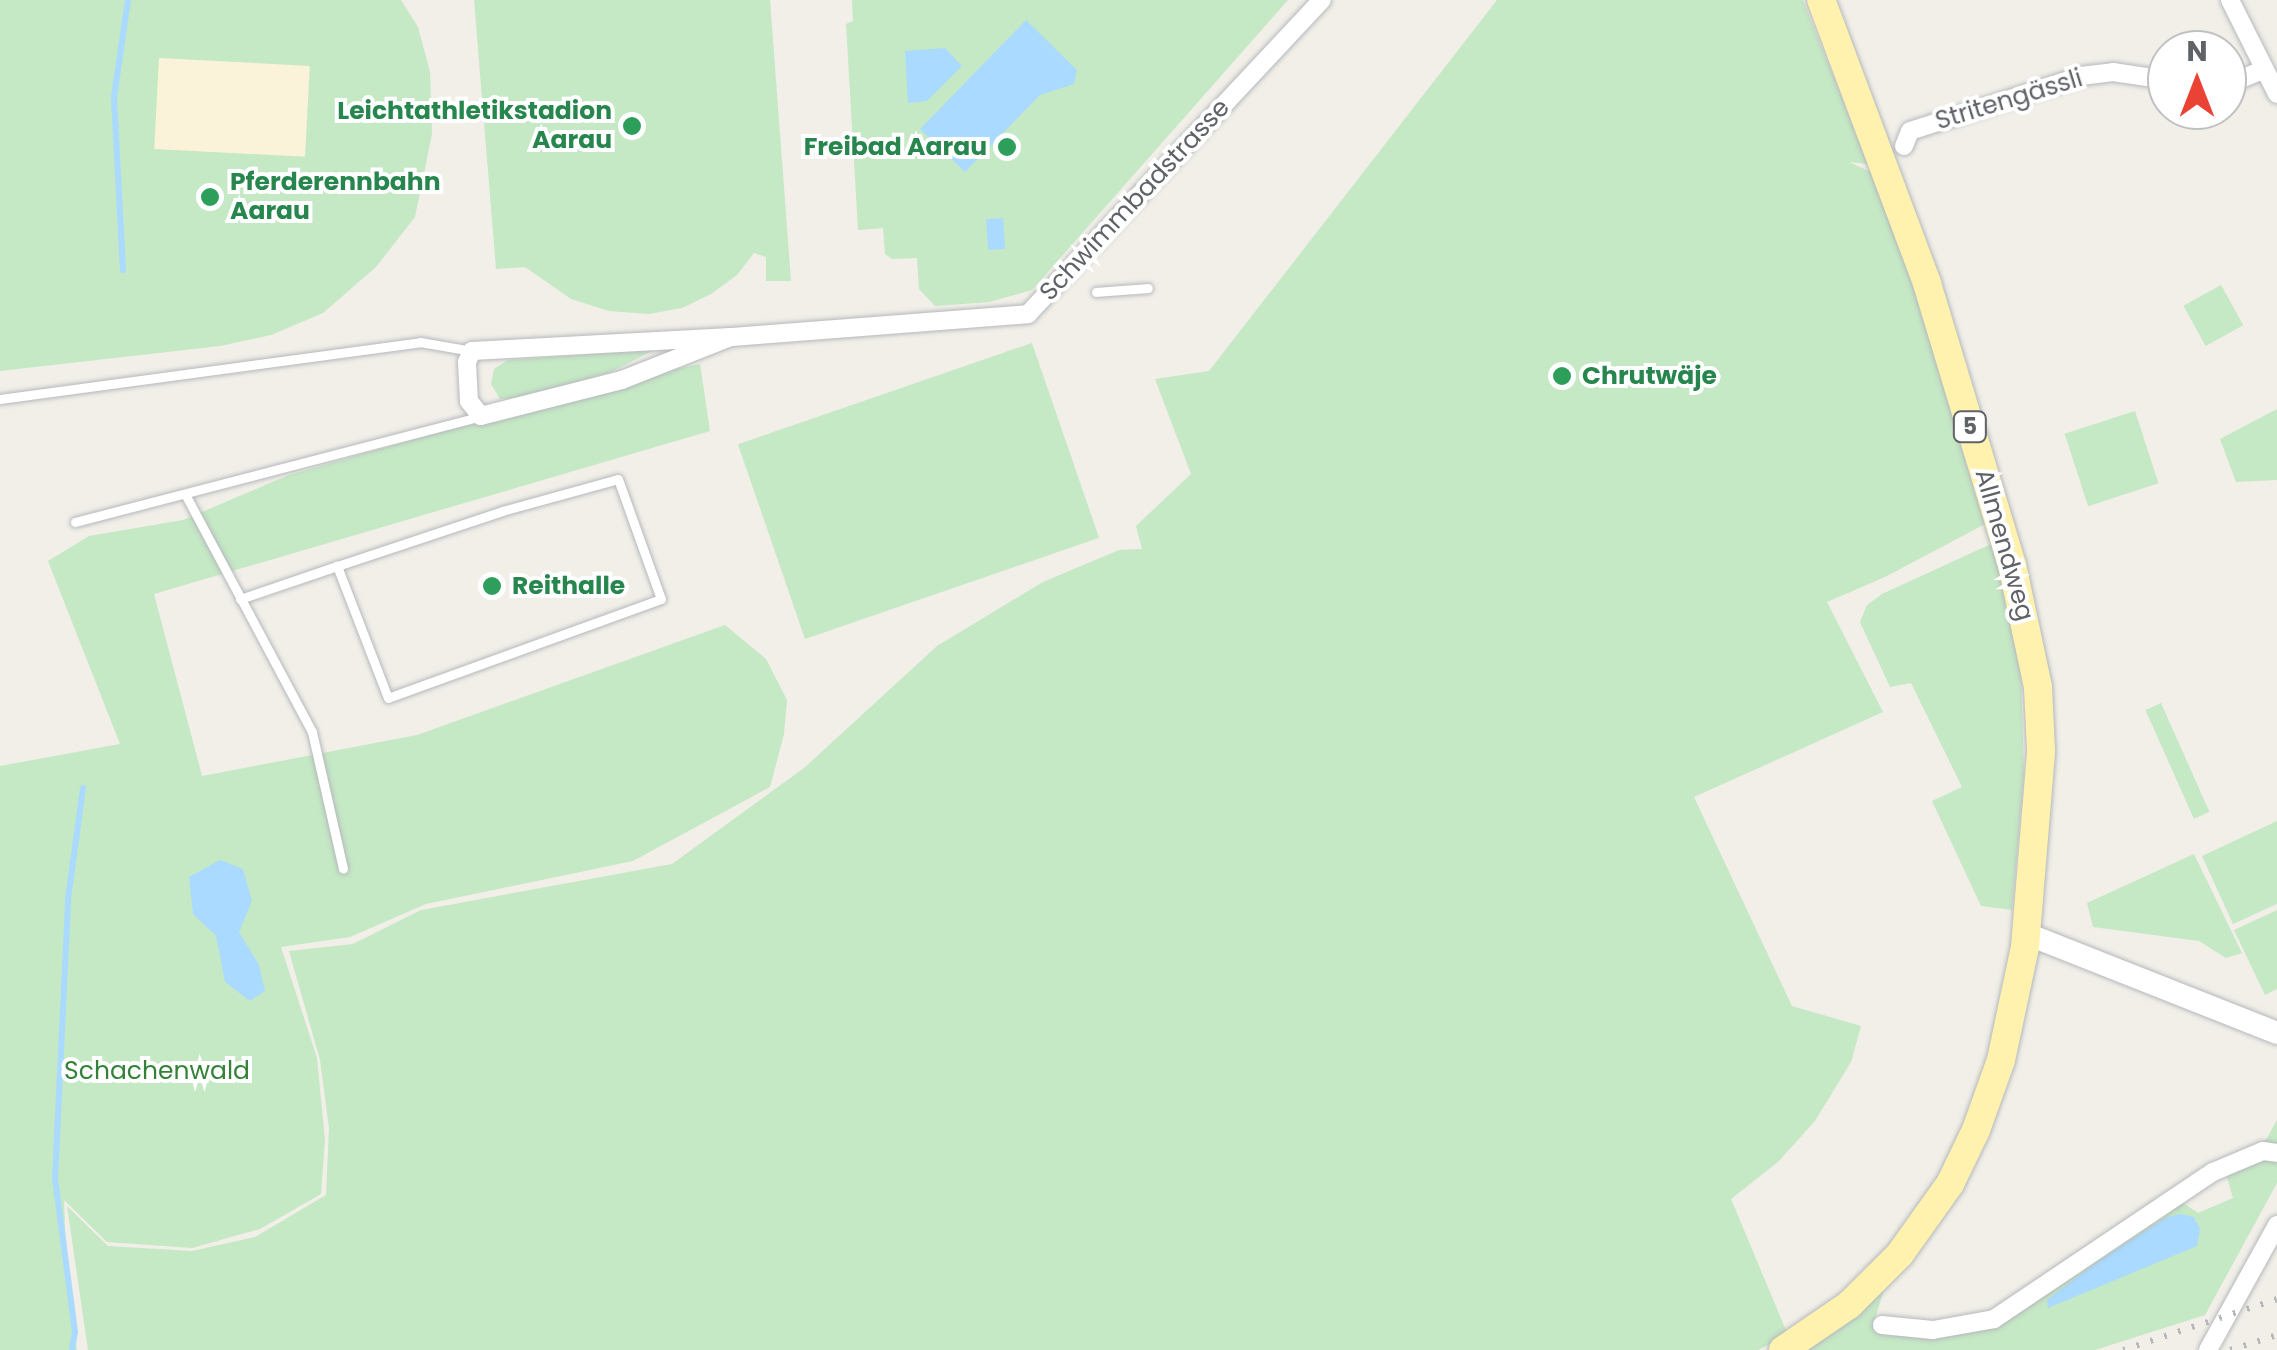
<!DOCTYPE html>
<html>
<head>
<meta charset="utf-8">
<style>
	body { margin:0 }
	#map { position:relative; width:2277px; height:1350px; overflow:hidden; background:#f1efe8; font-family:Poppins,sans-serif }
	div>[style] { position:absolute }
	[style*='--x'] { left:calc(var(--x)*1px); top:calc(var(--y)*1px); width:calc(var(--w)*1px); rotate:calc(var(--a)*1deg) }
	.green>* { inset:0; background:#c5e8c5; transform-origin:0 0 }
	.sand>* { inset:0; background:#fbf3d9; transform-origin:0 0 }
	.water>* { inset:0; background:#aadaff; transform-origin:0 0 }
	.stream>* { height:6px; margin:-3px; padding:0 3px; transform-origin:3px; border-radius:3px; background:#aadaff }
	.roads { filter:drop-shadow(0 0 2px #b5b8bc) drop-shadow(0 0 2px #b5b8bc) }
	.service>* { height:9px; margin:-4.5px; padding:0 4.5px; transform-origin:4.5px; border-radius:4.5px; background:#fff }
	.minor>* { height:18px; margin:-9px; padding:0 9px; transform-origin:9px; border-radius:9px; background:#fff }
	.tertiary>* { height:22px; margin:-11px; padding:0 11px; transform-origin:11px; border-radius:11px; background:#fff }
	.primary>* { height:28px; margin:-14px; padding:0 14px; transform-origin:14px; border-radius:14px; background:#fff2af }
	.rail>* { height:6px; margin-top:-3px; transform-origin:0; background:repeating-linear-gradient(90deg,#b6b7b8 0 2.5px,transparent 0 14.5px) }
	.dots>* { width:28px; height:28px; translate:-50% -50%; box-sizing:border-box; border:5px solid #fff; border-radius:50% }
	span { translate:-50% -50%; white-space:nowrap; text-align:center; line-height:1.15; -webkit-text-stroke:8px #fff; paint-order:stroke }
	.shield-label span { padding:2px 8px; background:#fff; border:2px solid; border-radius:8px; -webkit-text-stroke-width:0 }
	.shield-label { font-size:22px; color:#5f6368; font-weight:700 }
	.street-label { font-size:25px; color:#5f6368 }
	.leisure-label { font-size:25px; color:#27864d; font-weight:700 }
	.right { translate:-100% -50%; text-align:right }
	.left { translate:0 -50%; text-align:left }
	.park-label { font-size:25px; color:#348238 }
	.north { position:absolute; left:2147px; top:30px; width:100px; height:100px; box-sizing:border-box; background:#fff; border:2px solid #bfc1c3; border-radius:50%; rotate:0deg; font-size:28px; font-weight:700; line-height:40px; text-align:center; color:#5f6368 }
	.north::after { content:''; display:block; margin:auto; width:35px; height:45px; background:#ea4335; clip-path:polygon(50% 0,100% 100%,50% 72%,0 100%) }
</style>
</head>
<body>
<div id="map">
	<div class="green">
		<i style="clip-path:polygon(0 0,401px 0,418px 27px,430px 72px,432px 134px,415px 217px,376px 267px,323px 313px,271px 335px,220px 346px,0 371px)"></i>
		<i style="clip-path:polygon(474px 0,770px 0,791px 281px,766px 281px,766px 257px,754px 253px,737px 275px,711px 294px,682px 308px,649px 314px,609px 311px,571px 299px,525px 267px,496px 269px)"></i>
		<i style="clip-path:polygon(852px 0,1288px 0,1032px 290px,989px 302px,935px 306px,919px 289px,917px 258px,892px 259px,885px 254px,883px 228px,858px 230px,846px 24px,853px 21px)"></i>
		<i style="clip-path:polygon(1497px 0,1803px 0,1868px 164px,1849px 162px,1873px 173px,1901px 244px,1987px 523px,1885px 577px,1827px 602px,1883px 712px,1694px 797px,1792px 1006px,1861px 1026px,1851px 1062px,1815px 1121px,1778px 1162px,1731px 1199px,1788px 1335px,1758px 1350px,88px 1350px,67px 1206px,108px 1246px,192px 1251px,255px 1237px,326px 1195px,329px 1128px,320px 1060px,289px 951px,353px 944px,421px 910px,672px 864px,804px 768px,937px 646px,1043px 582px,1119px 550px,1142px 549px,1136px 526px,1191px 474px,1155px 379px,1209px 371px)"></i>
		<i style="left:2221px;top:285px;width:46px;height:43px;rotate:61deg"></i>
		<i style="left:1032px;top:343px;width:206px;height:311px;rotate:71deg"></i>
		<i style="clip-path:polygon(654px 350px,611px 372px,524px 397px,500px 399px,491px 384px,494px 369px,508px 360px)"></i>
		<i style="clip-path:polygon(700px 364px,710px 431px,154px 594px,202px 776px,417px 735px,725px 625px,766px 659px,787px 700px,784px 734px,770px 787px,633px 861px,426px 904px,350px 937px,281px 947px,317px 1058px,325px 1140px,321px 1194px,260px 1229px,192px 1248px,107px 1242px,64px 1200px,67px 1281px,77px 1350px,0 1350px,0 766px,120px 744px,48px 561px,89px 536px,183px 520px,289px 475px,622px 380px)"></i>
		<i style="clip-path:polygon(2277px 409px,2277px 480px,2236px 482px,2220px 439px)"></i>
		<i style="left:2135px;top:411px;width:76px;height:74px;rotate:72deg"></i>
		<i style="clip-path:polygon(1991px 544px,2008px 596px,2021px 668px,2024px 774px,2012px 910px,1981px 906px,1932px 801px,1962px 787px,1911px 683px,1890px 687px,1860px 622px,1867px 605px,1882px 594px)"></i>
		<i style="left:2161px;top:703px;width:119px;height:17px;rotate:66deg"></i>
		<i style="clip-path:polygon(2277px 821px,2277px 904px,2233px 924px,2202px 856px)"></i>
		<i style="clip-path:polygon(2194px 854px,2242px 953px,2226px 958px,2199px 941px,2093px 927px,2087px 903px)"></i>
		<i style="clip-path:polygon(2277px 910px,2277px 989px,2265px 995px,2234px 930px)"></i>
		<i style="clip-path:polygon(2277px 1120px,2277px 1183px,2205px 1315px,2095px 1350px,1807px 1350px,1885px 1286px,1874px 1323px,1932px 1335px,1977px 1331px,2005px 1319px,2182px 1202px,2198px 1213px,2233px 1198px,2226px 1174px,2267px 1138px)"></i>
	</div>
	<div class="sand">
		<i style="left:159px;top:58px;width:151px;height:91px;rotate:3deg"></i>
	</div>
	<div class="water">
		<i style="clip-path:polygon(1026px 20px,1077px 70px,1074px 84px,1040px 95px,965px 172px,920px 129px)"></i>
		<i style="clip-path:polygon(945px 48px,962px 66px,927px 101px,908px 103px,905px 51px)"></i>
		<i style="left:1003px;top:218px;width:31px;height:17px;rotate:86deg"></i>
		<i style="clip-path:polygon(220px 860px,243px 869px,252px 901px,239px 932px,259px 965px,265px 991px,250px 1001px,225px 982px,216px 936px,193px 914px,189px 877px)"></i>
		<i style="clip-path:polygon(2180px 1214px,2194px 1217px,2200px 1229px,2197px 1246px,2048px 1308px,2047px 1300px,2097px 1262px,2165px 1218px)"></i>
	</div>
	<div class="stream">
		<i style="--x:123;--y:270;--w:173;--a:-93"></i>
		<i style="--x:114;--y:97;--w:98;--a:-81.8"></i>
		<i style="--x:72;--y:1350;--w:18;--a:-81"></i>
		<i style="--x:75;--y:1332;--w:154;--a:-97.4"></i>
		<i style="--x:55;--y:1179;--w:280;--a:-87.3"></i>
		<i style="--x:68;--y:899;--w:112;--a:-82.3"></i>
	</div>
	<div class="roads">
		<div class="service">
			<i style="--x:1096;--y:292;--w:52;--a:-4.4"></i>
			<i style="--x:0;--y:399;--w:424;--a:-7.7"></i>
			<i style="--x:420;--y:342;--w:53;--a:9.8"></i>
			<i style="--x:185;--y:494;--w:270;--a:61.9"></i>
			<i style="--x:312;--y:732;--w:140;--a:77.2"></i>
			<i style="--x:75;--y:522;--w:420;--a:-14.6"></i>
			<i style="--x:240;--y:599;--w:102;--a:-18.8"></i>
			<i style="--x:337;--y:566;--w:174;--a:-18.4"></i>
			<i style="--x:502;--y:511;--w:120;--a:-15.4"></i>
			<i style="--x:618;--y:479;--w:127;--a:70.3"></i>
			<i style="--x:661;--y:599;--w:290;--a:160.1"></i>
			<i style="--x:388;--y:698;--w:142;--a:-111.1"></i>
		</div>
		<div class="minor">
			<i style="--x:2230;--y:0;--w:105;--a:63.4"></i>
			<i style="--x:2227;--y:85;--w:39;--a:-23"></i>
			<i style="--x:1904;--y:146;--w:16;--a:-68"></i>
			<i style="--x:1910;--y:131;--w:180;--a:-17.8"></i>
			<i style="--x:2081;--y:76;--w:32;--a:-7"></i>
			<i style="--x:2113;--y:72;--w:55;--a:8.4"></i>
			<i style="--x:731;--y:337;--w:117;--a:158.5"></i>
			<i style="--x:622;--y:380;--w:146;--a:165.7"></i>
			<i style="--x:481;--y:416;--w:19;--a:-129"></i>
			<i style="--x:469;--y:401;--w:39;--a:-93"></i>
			<i style="--x:467;--y:362;--w:12;--a:-66"></i>
			<i style="--x:472;--y:351;--w:259;--a:-3.1"></i>
			<i style="--x:731;--y:337;--w:298;--a:-4.4"></i>
			<i style="--x:1028;--y:314;--w:430;--a:-46.9"></i>
			<i style="--x:1882;--y:1325;--w:51;--a:5.6"></i>
			<i style="--x:1933;--y:1330;--w:62;--a:-10.2"></i>
			<i style="--x:1994;--y:1319;--w:264;--a:-33.9"></i>
			<i style="--x:2213;--y:1172;--w:54;--a:-22.8"></i>
			<i style="--x:2263;--y:1151;--w:14;--a:8"></i>
			<i style="--x:2208;--y:1350;--w:143;--a:-61.1"></i>
		</div>
		<div class="tertiary">
			<i style="--x:2027;--y:934;--w:269;--a:21.6"></i>
		</div>
		<div class="primary">
			<i style="--x:1783;--y:1350;--w:80;--a:-34.3"></i>
			<i style="--x:1849;--y:1305;--w:72;--a:-45"></i>
			<i style="--x:1900;--y:1254;--w:86;--a:-54.5"></i>
			<i style="--x:1950;--y:1184;--w:60;--a:-64.3"></i>
			<i style="--x:1976;--y:1130;--w:74;--a:-70.3"></i>
			<i style="--x:2001;--y:1060;--w:116;--a:-78"></i>
			<i style="--x:2025;--y:947;--w:197;--a:-85.3"></i>
			<i style="--x:2041;--y:751;--w:64;--a:-92.7"></i>
			<i style="--x:2038;--y:687;--w:125;--a:-102"></i>
			<i style="--x:2012;--y:565;--w:295;--a:-106.8"></i>
			<i style="--x:1927;--y:283;--w:302;--a:-110.5"></i>
		</div>
	</div>
	<div class="rail">
		<i style="--x:2123;--y:1350;--w:162;--a:-18.3"></i>
		<i style="--x:2230;--y:1350;--w:49;--a:-17.7"></i>
	</div>
	<div class="dots">
		<i style="left:632px;top:126px;background:#2e9e5b"></i>
		<i style="left:1007px;top:147px;background:#2e9e5b"></i>
		<i style="left:210px;top:197px;background:#2e9e5b"></i>
		<i style="left:1562px;top:376px;background:#2e9e5b"></i>
		<i style="left:492px;top:586px;background:#2e9e5b"></i>
	</div>
	<div class="shield-label">
		<span style="left:1970px;top:427px">5</span>
	</div>
	<div class="street-label">
		<span style="left:2009px;top:100px;rotate:-17deg">Stritengässli</span>
		<span style="left:1135px;top:200px;rotate:-47deg">Schwimmbadstrasse</span>
		<span style="left:2004px;top:545px;rotate:74deg">Allmendweg</span>
	</div>
	<div class="leisure-label">
		<span class="right" style="left:612px;top:126px">Leichtathletikstadion<br>Aarau</span>
		<span class="right" style="left:987px;top:147px">Freibad Aarau</span>
		<span class="left" style="left:230px;top:197px">Pferderennbahn<br>Aarau</span>
		<span class="left" style="left:1582px;top:376px">Chrutwäje</span>
		<span class="left" style="left:512px;top:586px">Reithalle</span>
	</div>
	<div class="park-label">
		<span style="left:157px;top:1071px">Schachenwald</span>
	</div>
	<div class="north">N</div>
</div>
</body>
</html>
